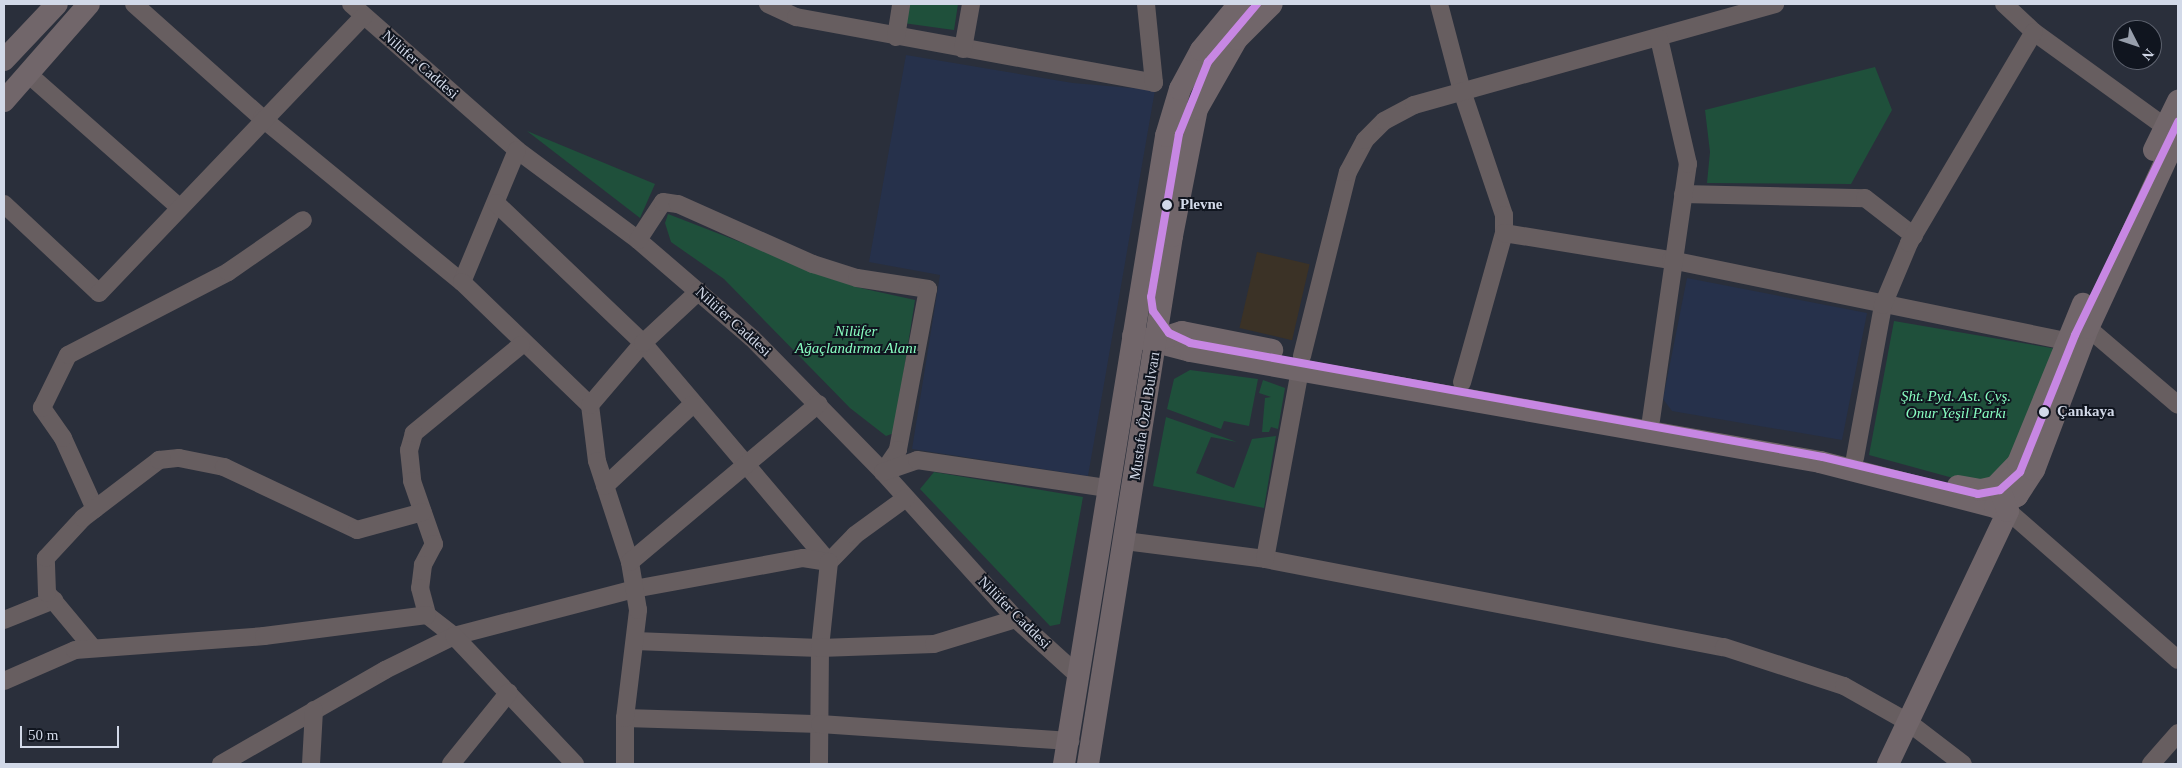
<!DOCTYPE html>
<html>
<head>
<meta charset="utf-8">
<style>
	body { margin:0 }
	#map { position:relative; width:2182px; height:768px; overflow:hidden; background:#2a2f3b; font-family:"Times New Roman",serif }
	div>[style] { position:absolute }
	[style*='--x'] { left:calc(var(--x)*1px); top:calc(var(--y)*1px); width:calc(var(--w)*1px); rotate:calc(var(--a)*1deg) }
	.commercial>* { inset:0; background:#3b3226; transform-origin:0 0 }
	.built>* { inset:0; background:#26314b }
	.green>* { inset:0; background:#1f503b }
	.minor>* { height:18px; margin:-9px; padding:0 9px; transform-origin:9px; border-radius:9px; background:#675e60 }
	.major>* { height:22px; margin:-11px; padding:0 11px; transform-origin:11px; border-radius:11px; background:#71666a }
	.tram-1>* { height:8px; margin:-4px; padding:0 4px; transform-origin:4px; border-radius:4px; background:#c787e3 }
	.dots>* { width:14px; height:14px; translate:-50% -50%; box-sizing:border-box; border:2px solid #10151f; border-radius:50% }
	span { translate:-50% -50%; white-space:nowrap; text-align:center; line-height:1.15; -webkit-text-stroke:4px #10151f; paint-order:stroke }
	.street-label { font-size:15px; color:#d2d9e8 }
	.stop-label { font-size:15px; color:#d2d9e8; font-weight:700 }
	.left { translate:0 -50%; text-align:left }
	.park-label { font-size:15px; color:#88fdc1; font-style:italic }
	.frame { position:absolute; inset:0; border:5px solid #d2d9e8; pointer-events:none }
	.north { position:absolute; left:2112px; top:20px; width:50px; height:50px; box-sizing:border-box; background:#10151f; border:1px solid #5e636f; border-radius:50%; rotate:131deg; font-size:14px; font-weight:700; line-height:20px; text-align:center; color:#d2d9e8 }
	.north::after { content:''; display:block; margin:auto; width:18px; height:22px; background:#979eab; clip-path:polygon(50% 0,100% 100%,50% 72%,0 100%) }
	.scale { position:absolute; left:20px; top:726px; width:99px; height:22px; box-sizing:border-box; border:2px solid #d2d9e8; border-top:0; padding-left:6px; font-size:15px; line-height:18px; white-space:nowrap; color:#d2d9e8; -webkit-text-stroke:4px #10151f; paint-order:stroke }
</style>
</head>
<body>
<div id="map">
	<div class="commercial">
		<i style="left:1257px;top:252px;width:54px;height:78px;rotate:13deg"></i>
	</div>
	<div class="built">
		<i style="clip-path:polygon(906px 55px,1073px 83px,1155px 90px,1088px 476px,912px 449px,940px 275px,869px 262px)"></i>
		<i style="clip-path:polygon(1687px 278px,1867px 313px,1842px 440px,1672px 411px,1663px 399px)"></i>
	</div>
	<div class="green">
		<i style="clip-path:polygon(906px 4px,958px 4px,954px 30px,903px 23px)"></i>
		<i style="clip-path:polygon(1875px 67px,1892px 110px,1851px 184px,1707px 183px,1710px 152px,1705px 110px)"></i>
		<i style="clip-path:polygon(527px 131px,655px 184px,640px 218px)"></i>
		<i style="clip-path:polygon(668px 214px,856px 287px,915px 300px,894px 433px,886px 436px,850px 408px,724px 279px,671px 242px,665px 223px)"></i>
		<i style="clip-path:polygon(1894px 321px,2057px 349px,2012px 462px,1994px 482px,1964px 481px,1869px 455px)"></i>
		<i style="clip-path:polygon(1190px 370px,1258px 379px,1249px 426px,1224px 421px,1221px 429px,1167px 409px,1174px 379px)"></i>
		<i style="clip-path:polygon(1263px 380px,1285px 388px,1278px 429px,1271px 427px,1269px 432px,1262px 432px,1265px 398px,1271px 397px,1259px 393px)"></i>
		<i style="clip-path:polygon(1166px 417px,1237px 442px,1211px 437px,1196px 473px,1234px 488px,1252px 439px,1276px 436px,1264px 508px,1153px 486px)"></i>
		<i style="clip-path:polygon(934px 472px,1083px 497px,1060px 624px,1050px 626px,920px 489px)"></i>
	</div>
	<div class="minor">
		<i style="--x:134;--y:4;--w:171;--a:41.7"></i>
		<i style="--x:262;--y:118;--w:259;--a:39.4"></i>
		<i style="--x:351;--y:4;--w:221;--a:41.3"></i>
		<i style="--x:517;--y:150;--w:151;--a:36.6"></i>
		<i style="--x:638;--y:240;--w:150;--a:40.7"></i>
		<i style="--x:752;--y:338;--w:187;--a:45.6"></i>
		<i style="--x:883;--y:472;--w:198;--a:47.9"></i>
		<i style="--x:1016;--y:619;--w:86;--a:42.2"></i>
		<i style="--x:768;--y:4;--w:31;--a:25"></i>
		<i style="--x:796;--y:17;--w:364;--a:10.4"></i>
		<i style="--x:1154;--y:83;--w:79;--a:-95.8"></i>
		<i style="--x:1439;--y:4;--w:90;--a:75.2"></i>
		<i style="--x:1462;--y:91;--w:131;--a:71.3"></i>
		<i style="--x:1504;--y:215;--w:18;--a:90"></i>
		<i style="--x:1504;--y:233;--w:155;--a:105.7"></i>
		<i style="--x:2004;--y:4;--w:41;--a:43"></i>
		<i style="--x:2034;--y:32;--w:174;--a:35.9"></i>
		<i style="--x:896;--y:37;--w:33;--a:-81"></i>
		<i style="--x:963;--y:49;--w:46;--a:-79.9"></i>
		<i style="--x:27;--y:73;--w:203;--a:41.4"></i>
		<i style="--x:517;--y:150;--w:143;--a:112.6"></i>
		<i style="--x:462;--y:282;--w:178;--a:43.9"></i>
		<i style="--x:590;--y:405;--w:56;--a:82.9"></i>
		<i style="--x:597;--y:461;--w:106;--a:71.9"></i>
		<i style="--x:1683;--y:194;--w:182;--a:1.3"></i>
		<i style="--x:1865;--y:198;--w:62;--a:37.8"></i>
		<i style="--x:496;--y:203;--w:203;--a:43.6"></i>
		<i style="--x:643;--y:343;--w:287;--a:49.7"></i>
		<i style="--x:829;--y:562;--w:37;--a:-46"></i>
		<i style="--x:855;--y:535;--w:63;--a:-36"></i>
		<i style="--x:4;--y:204;--w:130;--a:43.1"></i>
		<i style="--x:99;--y:293;--w:383;--a:-46.3"></i>
		<i style="--x:1504;--y:233;--w:169;--a:9.2"></i>
		<i style="--x:1671;--y:260;--w:403;--a:11.6"></i>
		<i style="--x:2066;--y:341;--w:26;--a:-31"></i>
		<i style="--x:2088;--y:328;--w:118;--a:40.5"></i>
		<i style="--x:638;--y:240;--w:45;--a:-56.7"></i>
		<i style="--x:663;--y:202;--w:15;--a:8"></i>
		<i style="--x:678;--y:204;--w:148;--a:24"></i>
		<i style="--x:813;--y:264;--w:46;--a:17.7"></i>
		<i style="--x:857;--y:278;--w:72;--a:8.8"></i>
		<i style="--x:928;--y:289;--w:164;--a:100.6"></i>
		<i style="--x:898;--y:450;--w:27;--a:124"></i>
		<i style="--x:883;--y:472;--w:36;--a:-19"></i>
		<i style="--x:917;--y:460;--w:191;--a:8.4"></i>
		<i style="--x:521;--y:345;--w:139;--a:140.6"></i>
		<i style="--x:414;--y:433;--w:18;--a:106"></i>
		<i style="--x:409;--y:450;--w:31;--a:84"></i>
		<i style="--x:412;--y:481;--w:67;--a:70.8"></i>
		<i style="--x:434;--y:544;--w:24;--a:118"></i>
		<i style="--x:423;--y:565;--w:23;--a:97"></i>
		<i style="--x:420;--y:588;--w:28;--a:75"></i>
		<i style="--x:427;--y:615;--w:34;--a:38"></i>
		<i style="--x:454;--y:636;--w:186;--a:-14.6"></i>
		<i style="--x:634;--y:589;--w:172;--a:-10.4"></i>
		<i style="--x:803;--y:558;--w:26;--a:9"></i>
		<i style="--x:829;--y:562;--w:86;--a:96"></i>
		<i style="--x:820;--y:648;--w:116;--a:90.5"></i>
		<i style="--x:1302;--y:356;--w:190;--a:-76"></i>
		<i style="--x:1348;--y:172;--w:36;--a:-62"></i>
		<i style="--x:1365;--y:140;--w:27;--a:-45"></i>
		<i style="--x:1384;--y:121;--w:34;--a:-28"></i>
		<i style="--x:1414;--y:105;--w:375;--a:-15.6"></i>
		<i style="--x:590;--y:405;--w:82;--a:-49.5"></i>
		<i style="--x:643;--y:343;--w:76;--a:-42.9"></i>
		<i style="--x:1651;--y:420;--w:259;--a:-81.8"></i>
		<i style="--x:1688;--y:164;--w:129;--a:-103"></i>
		<i style="--x:1855;--y:458;--w:156;--a:-79.6"></i>
		<i style="--x:1883;--y:305;--w:67;--a:-67.2"></i>
		<i style="--x:1909;--y:243;--w:245;--a:-59.4"></i>
		<i style="--x:605;--y:486;--w:119;--a:-43"></i>
		<i style="--x:95;--y:509;--w:78;--a:-114.3"></i>
		<i style="--x:63;--y:438;--w:37;--a:-125"></i>
		<i style="--x:42;--y:408;--w:59;--a:-63.9"></i>
		<i style="--x:68;--y:355;--w:180;--a:-27.4"></i>
		<i style="--x:228;--y:272;--w:91;--a:-34.7"></i>
		<i style="--x:2008;--y:511;--w:226;--a:41.2"></i>
		<i style="--x:1125;--y:541;--w:141;--a:7.3"></i>
		<i style="--x:1265;--y:559;--w:467;--a:10.9"></i>
		<i style="--x:1724;--y:647;--w:126;--a:18"></i>
		<i style="--x:1844;--y:686;--w:73;--a:29.4"></i>
		<i style="--x:1908;--y:722;--w:69;--a:37.4"></i>
		<i style="--x:1265;--y:559;--w:192;--a:-79.5"></i>
		<i style="--x:4;--y:620;--w:54;--a:-21.8"></i>
		<i style="--x:635;--y:641;--w:185;--a:2.2"></i>
		<i style="--x:820;--y:648;--w:114;--a:-2"></i>
		<i style="--x:934;--y:644;--w:86;--a:-17"></i>
		<i style="--x:93;--y:648;--w:72;--a:-129.9"></i>
		<i style="--x:47;--y:593;--w:35;--a:-92"></i>
		<i style="--x:46;--y:558;--w:54;--a:-47.2"></i>
		<i style="--x:83;--y:518;--w:96;--a:-37.3"></i>
		<i style="--x:159;--y:460;--w:20;--a:-6"></i>
		<i style="--x:179;--y:458;--w:46;--a:11.3"></i>
		<i style="--x:224;--y:467;--w:147;--a:25.3"></i>
		<i style="--x:357;--y:530;--w:68;--a:-15.3"></i>
		<i style="--x:4;--y:681;--w:77;--a:-23.6"></i>
		<i style="--x:75;--y:650;--w:190;--a:-4.2"></i>
		<i style="--x:264;--y:636;--w:164;--a:-7.3"></i>
		<i style="--x:625;--y:718;--w:195;--a:1.8"></i>
		<i style="--x:820;--y:724;--w:251;--a:3.9"></i>
		<i style="--x:221;--y:764;--w:189;--a:-29.8"></i>
		<i style="--x:385;--y:670;--w:77;--a:-26.2"></i>
		<i style="--x:454;--y:636;--w:176;--a:46.6"></i>
		<i style="--x:311;--y:764;--w:54;--a:-86.8"></i>
		<i style="--x:451;--y:764;--w:92;--a:-51.1"></i>
		<i style="--x:625;--y:764;--w:46;--a:-90"></i>
		<i style="--x:625;--y:718;--w:109;--a:-83.1"></i>
		<i style="--x:638;--y:610;--w:49;--a:-99.5"></i>
		<i style="--x:630;--y:562;--w:246;--a:-40"></i>
		<i style="--x:2151;--y:764;--w:41;--a:-48.9"></i>
	</div>
	<div class="major">
		<i style="--x:4;--y:60;--w:77;--a:-46.6"></i>
		<i style="--x:4;--y:101;--w:129;--a:-48.8"></i>
		<i style="--x:2154;--y:150;--w:55;--a:-63.9"></i>
		<i style="--x:1133;--y:336;--w:59;--a:14.7"></i>
		<i style="--x:1190;--y:351;--w:640;--a:9.99"></i>
		<i style="--x:1820;--y:462;--w:181;--a:14.4"></i>
		<i style="--x:1995;--y:507;--w:25;--a:-27"></i>
		<i style="--x:2017;--y:496;--w:31;--a:-57"></i>
		<i style="--x:2034;--y:470;--w:152;--a:-69.2"></i>
		<i style="--x:2088;--y:328;--w:214;--a:-65.1"></i>
		<i style="--x:1157;--y:340;--w:26;--a:-18"></i>
		<i style="--x:1182;--y:332;--w:92;--a:11.3"></i>
		<i style="--x:1958;--y:486;--w:23;--a:10"></i>
		<i style="--x:1981;--y:490;--w:14;--a:-12"></i>
		<i style="--x:1995;--y:487;--w:33;--a:-46"></i>
		<i style="--x:2018;--y:463;--w:172;--a:-67.8"></i>
		<i style="--x:1064;--y:764;--w:636;--a:-80.77"></i>
		<i style="--x:1166;--y:136;--w:49;--a:-73.4"></i>
		<i style="--x:1180;--y:89;--w:44;--a:-61.7"></i>
		<i style="--x:1201;--y:50;--w:60;--a:-50.4"></i>
		<i style="--x:1088;--y:764;--w:535;--a:-80.96"></i>
		<i style="--x:1172;--y:236;--w:129;--a:-78.9"></i>
		<i style="--x:1197;--y:109;--w:81;--a:-60.3"></i>
		<i style="--x:1237;--y:39;--w:49;--a:-45"></i>
		<i style="--x:1888;--y:764;--w:280;--a:-64.6"></i>
		<i style="--x:2008;--y:511;--w:19;--a:-111"></i>
	</div>
	<div class="tram-1">
		<i style="--x:1257;--y:4;--w:76;--a:130.2"></i>
		<i style="--x:1208;--y:62;--w:78;--a:111.9"></i>
		<i style="--x:1179;--y:134;--w:165;--a:99.7"></i>
		<i style="--x:1151;--y:297;--w:14;--a:82"></i>
		<i style="--x:1153;--y:311;--w:27;--a:54"></i>
		<i style="--x:1169;--y:333;--w:23;--a:25"></i>
		<i style="--x:1190;--y:343;--w:643;--a:10.21"></i>
		<i style="--x:1823;--y:457;--w:159;--a:13.4"></i>
		<i style="--x:1978;--y:494;--w:22;--a:-10"></i>
		<i style="--x:2000;--y:490;--w:27;--a:-42"></i>
		<i style="--x:2020;--y:472;--w:148;--a:-68.1"></i>
		<i style="--x:2075;--y:335;--w:237;--a:-64.2"></i>
	</div>
	<div class="dots">
		<i style="left:1167px;top:205px;background:#d2d9e8"></i>
		<i style="left:2044px;top:412px;background:#d2d9e8"></i>
	</div>
	<div class="street-label">
		<span style="left:420px;top:65px;rotate:41deg">Nilüfer Caddesi</span>
		<span style="left:733px;top:322px;rotate:42deg">Nilüfer Caddesi</span>
		<span style="left:1145px;top:416px;rotate:-81deg">Mustafa Özel Bulvarı</span>
		<span style="left:1014px;top:613px;rotate:45deg">Nilüfer Caddesi</span>
	</div>
	<div class="stop-label">
		<span class="left" style="left:1180px;top:205px">Plevne</span>
		<span class="left" style="left:2057px;top:412px">Çankaya</span>
	</div>
	<div class="park-label">
		<span style="left:856px;top:340px">Nilüfer<br>Ağaçlandırma Alanı</span>
		<span style="left:1956px;top:405px">Şht. Pyd. Ast. Çvş.<br>Onur Yeşil Parkı</span>
	</div>
	<div class="frame"></div>
	<div class="north">N</div>
	<div class="scale">50 m</div>
</div>
</body>
</html>
